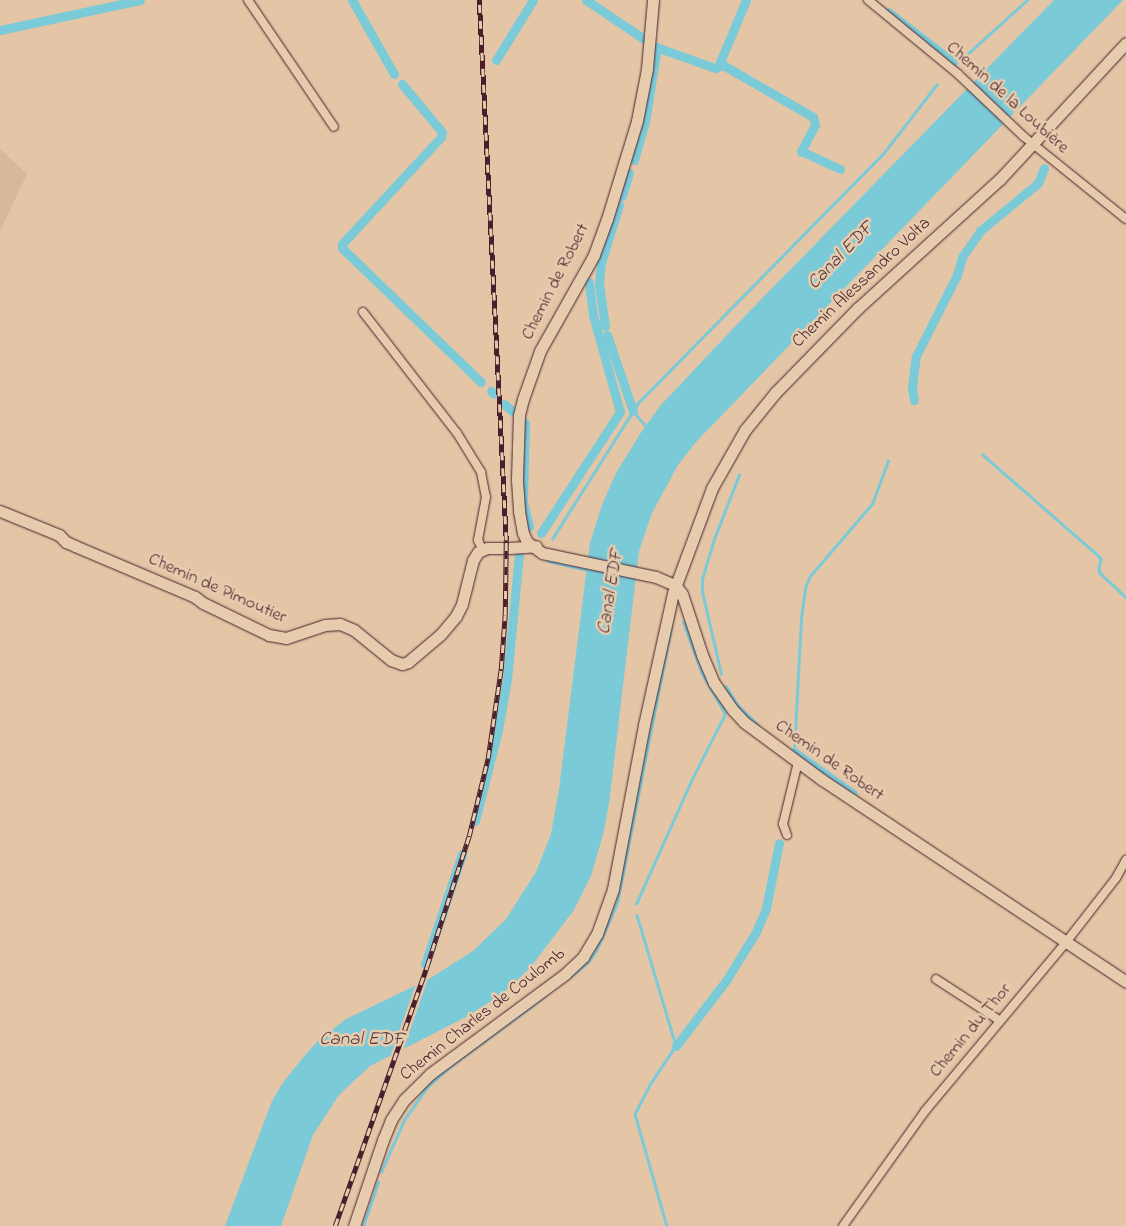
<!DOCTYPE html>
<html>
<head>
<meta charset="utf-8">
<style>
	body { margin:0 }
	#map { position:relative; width:1126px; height:1226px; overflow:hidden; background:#e4c6a7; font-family:"Indie Flower",sans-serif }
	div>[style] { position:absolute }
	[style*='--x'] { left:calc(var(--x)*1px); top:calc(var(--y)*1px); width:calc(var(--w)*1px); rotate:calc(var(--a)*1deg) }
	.built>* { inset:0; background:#d9b79a }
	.water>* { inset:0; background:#7bcad7 }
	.pier>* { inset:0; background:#e4c6a7 }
	.stream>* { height:2.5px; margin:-1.25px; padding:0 1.25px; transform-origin:1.25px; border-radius:1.25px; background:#7bcad7 }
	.canal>* { height:9px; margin:-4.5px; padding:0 4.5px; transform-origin:4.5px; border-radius:4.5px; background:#7bcad7 }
	.roads { filter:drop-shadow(0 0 1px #4a1f2b) drop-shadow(0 0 1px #4a1f2b) }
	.street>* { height:8px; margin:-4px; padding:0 4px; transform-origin:4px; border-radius:4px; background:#e6cbad }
	.secondary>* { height:11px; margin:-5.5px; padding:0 5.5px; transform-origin:5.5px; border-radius:5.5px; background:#e6cbad }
	.rail>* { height:4.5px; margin-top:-2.25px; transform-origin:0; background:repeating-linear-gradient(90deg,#e6cbad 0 8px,#4a1f2b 0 16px); box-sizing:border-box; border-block:1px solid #4a1f2b }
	span { translate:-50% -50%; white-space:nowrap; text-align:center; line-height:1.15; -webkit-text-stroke:5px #e6cbad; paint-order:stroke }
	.street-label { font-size:18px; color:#4a1f2b }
	.water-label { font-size:19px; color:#513945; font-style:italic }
</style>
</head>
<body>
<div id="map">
	<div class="built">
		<i style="clip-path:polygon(0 149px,27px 174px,0 231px)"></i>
	</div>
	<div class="water">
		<i style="clip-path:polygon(1054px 0,1123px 0,697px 441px,678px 465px,652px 513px,639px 551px,609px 804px,603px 835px,591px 876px,574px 910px,530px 968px,501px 995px,464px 1018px,370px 1066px,339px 1095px,313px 1135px,281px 1226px,225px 1226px,272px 1101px,282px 1084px,305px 1055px,318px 1041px,346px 1019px,429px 979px,473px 951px,506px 919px,536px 872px,551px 834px,559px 789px,590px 543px,602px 505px,616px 473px,640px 434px,660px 406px,744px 317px)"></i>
	</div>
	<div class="pier">
		<i style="clip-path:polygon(429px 976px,403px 1051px,390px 1057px,417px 981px)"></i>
	</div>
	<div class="stream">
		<i style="--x:962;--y:59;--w:88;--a:-42.2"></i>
		<i style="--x:633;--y:411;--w:20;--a:49"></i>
		<i style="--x:982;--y:454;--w:155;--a:41.1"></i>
		<i style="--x:1099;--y:556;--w:4;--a:56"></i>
		<i style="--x:1101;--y:559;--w:9;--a:103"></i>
		<i style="--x:1099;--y:568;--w:5;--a:79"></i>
		<i style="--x:1100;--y:573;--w:35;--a:43"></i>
		<i style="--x:552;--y:539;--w:161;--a:-57.7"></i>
		<i style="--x:638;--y:403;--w:349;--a:-45.5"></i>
		<i style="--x:883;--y:154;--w:88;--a:-52.4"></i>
		<i style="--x:548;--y:561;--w:41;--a:12.7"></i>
		<i style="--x:721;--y:674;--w:84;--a:-103"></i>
		<i style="--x:702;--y:592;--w:13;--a:-90"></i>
		<i style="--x:702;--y:579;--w:42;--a:-73.3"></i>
		<i style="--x:714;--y:539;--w:69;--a:-68.7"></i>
		<i style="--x:726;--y:686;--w:22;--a:58"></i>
		<i style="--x:738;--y:705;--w:30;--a:45"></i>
		<i style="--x:794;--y:752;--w:134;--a:-87"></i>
		<i style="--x:801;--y:618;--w:30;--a:-82"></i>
		<i style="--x:805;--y:588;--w:13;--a:-67"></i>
		<i style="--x:810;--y:576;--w:95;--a:-49.3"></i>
		<i style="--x:872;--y:504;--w:46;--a:-69.6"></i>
		<i style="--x:636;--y:904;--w:137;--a:-65.9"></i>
		<i style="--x:692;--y:779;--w:73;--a:-63.1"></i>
		<i style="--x:725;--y:714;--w:46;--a:-119.9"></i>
		<i style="--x:702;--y:674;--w:55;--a:-110.1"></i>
		<i style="--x:637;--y:915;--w:137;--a:73.4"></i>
		<i style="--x:676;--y:1046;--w:47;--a:123.7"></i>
		<i style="--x:650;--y:1085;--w:33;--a:117"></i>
		<i style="--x:635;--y:1114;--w:116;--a:74.1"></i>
		<i style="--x:570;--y:977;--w:23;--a:-40"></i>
		<i style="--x:588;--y:962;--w:14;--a:-54"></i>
		<i style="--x:596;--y:951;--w:52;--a:-66.4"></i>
		<i style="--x:617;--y:903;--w:281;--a:-78.9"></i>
		<i style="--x:381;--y:1172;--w:57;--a:-66.1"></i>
		<i style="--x:404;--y:1120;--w:39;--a:-55"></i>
		<i style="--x:426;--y:1088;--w:36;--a:-42"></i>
		<i style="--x:453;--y:1064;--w:113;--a:-36.4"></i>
		<i style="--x:363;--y:1226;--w:46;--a:-70.8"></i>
	</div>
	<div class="canal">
		<i style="--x:352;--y:0;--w:85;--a:60.4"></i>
		<i style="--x:586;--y:0;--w:73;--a:33.9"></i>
		<i style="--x:888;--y:12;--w:82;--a:37.6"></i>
		<i style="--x:0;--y:30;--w:143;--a:-12.1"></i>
		<i style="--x:656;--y:47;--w:63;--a:19.6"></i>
		<i style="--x:715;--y:68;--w:9;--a:-21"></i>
		<i style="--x:723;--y:65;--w:104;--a:30"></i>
		<i style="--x:813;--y:117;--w:8;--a:76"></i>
		<i style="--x:815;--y:125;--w:30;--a:118"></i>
		<i style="--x:801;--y:151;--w:43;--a:24.8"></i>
		<i style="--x:496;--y:60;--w:70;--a:-58.3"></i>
		<i style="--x:723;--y:65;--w:4;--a:-135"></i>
		<i style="--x:720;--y:62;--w:67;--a:-67.2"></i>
		<i style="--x:402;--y:84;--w:62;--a:50.2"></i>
		<i style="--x:442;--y:132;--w:5;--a:101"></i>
		<i style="--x:441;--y:137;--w:146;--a:132.8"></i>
		<i style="--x:342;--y:244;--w:4;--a:90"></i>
		<i style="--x:342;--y:248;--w:193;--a:44"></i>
		<i style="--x:634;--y:160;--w:40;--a:-74"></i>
		<i style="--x:645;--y:122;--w:76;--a:-80.9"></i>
		<i style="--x:622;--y:196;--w:24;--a:-73"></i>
		<i style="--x:605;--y:326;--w:42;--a:-98.1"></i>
		<i style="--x:599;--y:284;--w:21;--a:-85"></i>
		<i style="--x:601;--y:263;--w:61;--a:-72.8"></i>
		<i style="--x:607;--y:335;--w:80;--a:71.1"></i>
		<i style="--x:491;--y:391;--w:4;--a:45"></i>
		<i style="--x:914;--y:400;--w:13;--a:-99"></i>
		<i style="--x:912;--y:387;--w:31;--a:-83"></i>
		<i style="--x:916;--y:356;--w:91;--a:-63.2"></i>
		<i style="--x:957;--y:275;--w:19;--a:-74"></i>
		<i style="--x:962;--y:257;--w:32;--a:-55"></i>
		<i style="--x:980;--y:231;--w:75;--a:-39.6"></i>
		<i style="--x:1038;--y:183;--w:16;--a:-68"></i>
		<i style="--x:504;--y:404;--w:11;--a:41"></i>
		<i style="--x:525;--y:423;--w:79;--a:91.5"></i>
		<i style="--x:523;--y:502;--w:25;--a:76"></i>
		<i style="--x:541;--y:533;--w:145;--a:-56.9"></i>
		<i style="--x:620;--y:412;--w:101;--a:-105.6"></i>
		<i style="--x:593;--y:315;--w:33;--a:-97"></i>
		<i style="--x:794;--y:752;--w:72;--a:35.4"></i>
		<i style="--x:475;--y:821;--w:94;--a:-75.8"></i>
		<i style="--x:498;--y:730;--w:52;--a:-80"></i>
		<i style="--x:507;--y:679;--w:126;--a:-84.5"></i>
		<i style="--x:425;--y:964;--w:116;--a:-71.4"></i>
		<i style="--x:676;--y:1046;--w:84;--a:-52.7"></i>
		<i style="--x:727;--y:979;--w:55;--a:-58.3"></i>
		<i style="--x:756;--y:932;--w:26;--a:-67"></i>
		<i style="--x:766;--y:908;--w:66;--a:-78.7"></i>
	</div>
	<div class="roads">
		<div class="street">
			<i style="--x:248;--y:0;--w:153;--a:55.9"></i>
			<i style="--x:868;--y:0;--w:117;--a:39.4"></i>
			<i style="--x:958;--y:74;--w:90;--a:43.6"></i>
			<i style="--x:1023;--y:136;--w:132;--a:38.9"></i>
			<i style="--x:363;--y:312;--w:153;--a:52.2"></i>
			<i style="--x:457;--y:433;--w:46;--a:58.4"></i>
			<i style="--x:481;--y:472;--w:25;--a:79"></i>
			<i style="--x:486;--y:497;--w:44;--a:100.5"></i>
			<i style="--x:478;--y:540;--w:10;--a:66"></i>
			<i style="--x:787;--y:835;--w:12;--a:-110"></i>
			<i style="--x:783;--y:824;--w:64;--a:-76.4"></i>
			<i style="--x:936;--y:979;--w:75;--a:33.1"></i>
			<i style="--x:843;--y:1226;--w:141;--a:-54.5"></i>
			<i style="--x:925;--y:1111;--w:222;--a:-50.1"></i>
			<i style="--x:1067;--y:941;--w:80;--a:-52.1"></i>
			<i style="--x:1116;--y:878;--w:21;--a:-61"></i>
		</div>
		<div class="secondary">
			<i style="--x:653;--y:0;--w:69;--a:95"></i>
			<i style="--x:647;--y:69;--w:53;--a:100.9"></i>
			<i style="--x:637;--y:121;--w:102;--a:107"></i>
			<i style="--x:607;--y:219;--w:38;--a:110"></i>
			<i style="--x:594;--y:255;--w:110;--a:119.4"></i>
			<i style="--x:540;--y:351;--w:51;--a:109.5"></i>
			<i style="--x:523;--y:399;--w:16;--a:104"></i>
			<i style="--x:519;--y:415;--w:65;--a:91.8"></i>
			<i style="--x:517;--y:480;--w:31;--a:86"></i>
			<i style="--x:519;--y:511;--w:22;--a:80"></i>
			<i style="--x:523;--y:533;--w:10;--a:66"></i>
			<i style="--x:527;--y:542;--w:19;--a:36"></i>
			<i style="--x:542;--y:553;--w:116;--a:11.9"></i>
			<i style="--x:656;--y:577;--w:21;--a:23"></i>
			<i style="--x:675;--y:585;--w:11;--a:52"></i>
			<i style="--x:682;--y:594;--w:64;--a:71.8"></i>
			<i style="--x:702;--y:655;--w:30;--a:67"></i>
			<i style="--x:714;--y:683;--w:33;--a:55"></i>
			<i style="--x:733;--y:710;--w:16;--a:47"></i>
			<i style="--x:744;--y:722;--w:96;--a:36.5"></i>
			<i style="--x:821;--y:779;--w:366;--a:33.6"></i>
			<i style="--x:0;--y:511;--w:64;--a:22.1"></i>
			<i style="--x:59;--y:535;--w:10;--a:45"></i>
			<i style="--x:66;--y:542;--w:10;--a:24"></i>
			<i style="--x:75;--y:546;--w:130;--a:23"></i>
			<i style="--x:195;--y:597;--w:10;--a:37"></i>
			<i style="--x:203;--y:603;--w:73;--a:25.9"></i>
			<i style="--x:269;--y:635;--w:17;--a:10"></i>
			<i style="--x:286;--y:638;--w:41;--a:-18.4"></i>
			<i style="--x:325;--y:625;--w:15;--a:-4"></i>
			<i style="--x:340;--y:624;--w:15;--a:23"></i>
			<i style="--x:354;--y:630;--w:48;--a:39"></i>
			<i style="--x:391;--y:660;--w:12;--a:20"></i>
			<i style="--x:402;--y:664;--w:6;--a:-18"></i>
			<i style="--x:408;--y:662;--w:43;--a:-40.3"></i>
			<i style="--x:441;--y:634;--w:23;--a:-50"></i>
			<i style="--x:456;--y:616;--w:13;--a:-63"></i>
			<i style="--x:462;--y:604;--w:45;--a:-76"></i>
			<i style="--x:473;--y:560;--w:9;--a:-58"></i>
			<i style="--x:478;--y:552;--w:10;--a:-24"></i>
			<i style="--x:487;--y:548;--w:15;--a:0"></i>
			<i style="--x:510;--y:548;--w:26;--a:-4"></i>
			<i style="--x:354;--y:1226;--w:91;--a:-71.4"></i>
			<i style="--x:383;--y:1140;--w:22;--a:-68"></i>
			<i style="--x:391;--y:1120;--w:24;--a:-57"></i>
			<i style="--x:404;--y:1100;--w:37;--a:-45"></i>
			<i style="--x:430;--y:1074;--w:168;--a:-36.5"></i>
			<i style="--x:565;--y:974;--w:25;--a:-43"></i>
			<i style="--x:583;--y:957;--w:27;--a:-59"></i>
			<i style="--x:597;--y:934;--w:48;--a:-70.4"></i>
			<i style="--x:613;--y:889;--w:167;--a:-79.3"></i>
			<i style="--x:644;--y:725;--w:135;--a:-77.6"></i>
			<i style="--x:673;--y:593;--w:112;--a:-69.6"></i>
			<i style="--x:712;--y:488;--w:67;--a:-60.4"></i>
			<i style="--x:745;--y:430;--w:48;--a:-51"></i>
			<i style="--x:775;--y:393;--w:119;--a:-45.7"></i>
			<i style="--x:858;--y:308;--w:192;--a:-42.3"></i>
			<i style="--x:1000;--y:179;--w:185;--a:-47.2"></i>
		</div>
	</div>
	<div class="rail">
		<i style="--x:335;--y:1226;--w:276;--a:-70.5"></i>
		<i style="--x:427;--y:966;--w:137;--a:-72.1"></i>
		<i style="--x:469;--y:836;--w:80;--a:-76.3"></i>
		<i style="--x:488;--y:758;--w:90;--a:-81.7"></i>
		<i style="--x:501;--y:669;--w:54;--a:-85.8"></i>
		<i style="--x:505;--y:615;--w:75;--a:-89.2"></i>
		<i style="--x:506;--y:540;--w:541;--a:-92.86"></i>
	</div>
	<div class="street-label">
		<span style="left:1007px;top:98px;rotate:42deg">Chemin de la Loubière</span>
		<span style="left:556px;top:282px;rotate:-63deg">Chemin de Robert</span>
		<span style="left:862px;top:283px;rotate:-43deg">Chemin Alessandro Volta</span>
		<span style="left:217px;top:589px;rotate:24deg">Chemin de Pimoutier</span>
		<span style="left:829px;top:761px;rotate:35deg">Chemin de Robert</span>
		<span style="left:483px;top:1015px;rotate:-38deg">Chemin Charles de Coulomb</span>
		<span style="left:971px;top:1031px;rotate:-50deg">Chemin du Thor</span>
	</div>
	<div class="water-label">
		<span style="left:841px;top:256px;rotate:-46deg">Canal EDF</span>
		<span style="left:611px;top:592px;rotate:-81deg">Canal EDF</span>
		<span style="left:362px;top:1040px">Canal EDF</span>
	</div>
</div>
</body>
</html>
